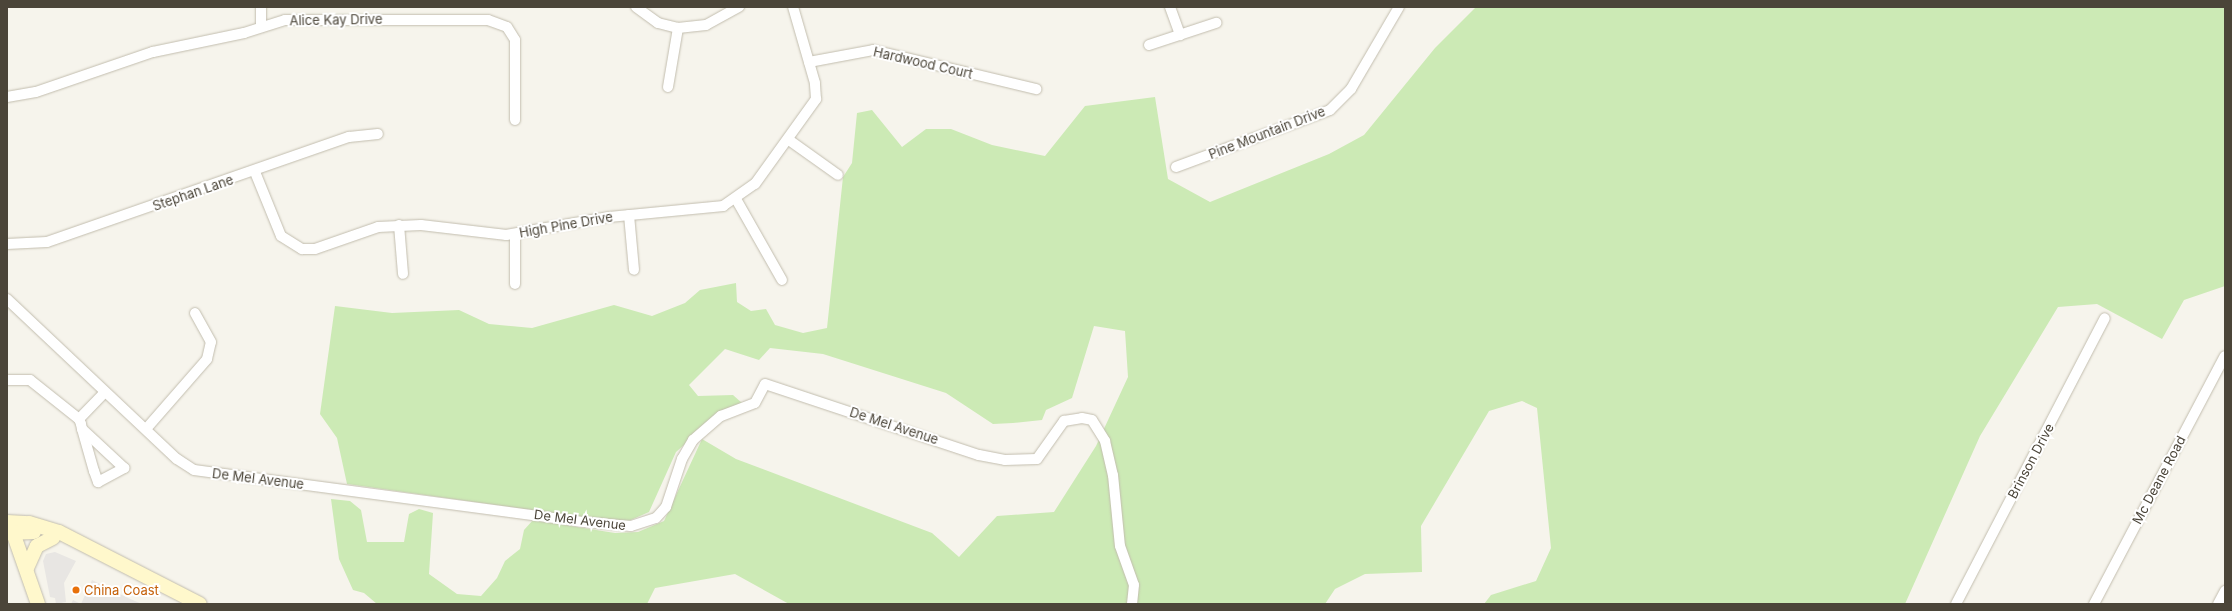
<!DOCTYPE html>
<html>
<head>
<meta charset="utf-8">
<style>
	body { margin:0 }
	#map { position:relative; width:2232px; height:611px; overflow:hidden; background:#f6f4ec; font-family:Inter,sans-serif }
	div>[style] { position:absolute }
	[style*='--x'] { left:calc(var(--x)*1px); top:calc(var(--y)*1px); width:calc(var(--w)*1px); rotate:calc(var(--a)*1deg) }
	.green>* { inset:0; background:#cceab5 }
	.parking>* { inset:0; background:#e8e6e3 }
	.roads { filter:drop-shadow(0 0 1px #c2bdae) drop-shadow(0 0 1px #c2bdae) }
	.street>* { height:10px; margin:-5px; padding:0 5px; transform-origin:5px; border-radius:5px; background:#fff }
	.secondary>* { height:14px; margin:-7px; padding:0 7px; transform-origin:7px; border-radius:7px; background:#fff8cc }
	.dots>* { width:11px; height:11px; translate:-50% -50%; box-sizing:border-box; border:2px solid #fff; border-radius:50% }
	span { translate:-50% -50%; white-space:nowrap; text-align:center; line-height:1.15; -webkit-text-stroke:4px #fff; paint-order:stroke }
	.street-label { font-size:13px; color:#4b4539 }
	.food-label { font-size:13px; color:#c56008 }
	.left { translate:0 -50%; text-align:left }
	.frame { position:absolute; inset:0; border:8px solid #4b4539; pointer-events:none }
</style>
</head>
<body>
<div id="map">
	<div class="green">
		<i style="clip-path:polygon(1476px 7px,2225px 7px,2225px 286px,2184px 300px,2162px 339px,2097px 304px,2058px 307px,1980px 436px,1905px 604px,1484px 604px,1491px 595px,1536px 581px,1551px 548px,1537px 408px,1522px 401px,1489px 411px,1421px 526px,1422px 572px,1365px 574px,1335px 589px,1325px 604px,789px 604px,735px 574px,655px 588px,647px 604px,377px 604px,364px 593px,353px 590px,339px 559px,331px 499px,350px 501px,361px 510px,367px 542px,404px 542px,409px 514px,419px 509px,433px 513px,429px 574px,457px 594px,481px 596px,497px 578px,505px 561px,520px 549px,524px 530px,533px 520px,615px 533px,638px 532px,664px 521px,702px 439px,736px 459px,932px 533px,959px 557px,997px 516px,1054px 512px,1096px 446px,1128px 377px,1125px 331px,1094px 326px,1072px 398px,1046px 410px,1042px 420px,1013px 423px,993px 424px,946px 393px,823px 354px,770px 348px,759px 360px,725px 349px,689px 385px,698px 396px,733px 395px,742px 403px,717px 416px,676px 452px,649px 512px,624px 523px,347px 484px,337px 438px,320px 414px,335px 306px,392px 313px,459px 310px,489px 324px,532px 328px,614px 305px,652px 316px,685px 303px,700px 290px,736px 283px,737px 302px,751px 311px,766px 309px,775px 325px,803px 333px,827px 328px,843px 177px,852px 163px,857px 113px,872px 110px,902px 147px,926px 129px,951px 129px,992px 145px,1045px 156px,1085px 106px,1155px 97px,1168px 179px,1210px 202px,1329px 154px,1364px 135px,1435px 48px)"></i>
	</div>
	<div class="parking">
		<i style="clip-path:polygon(55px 552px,76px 561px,64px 583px,66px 602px,56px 604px,55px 598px,50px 597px,43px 561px,46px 554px)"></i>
		<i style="clip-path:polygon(92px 580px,128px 598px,142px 604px,71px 604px,73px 600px,81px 604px)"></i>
	</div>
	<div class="roads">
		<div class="street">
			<i style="--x:636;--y:7;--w:27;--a:36"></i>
			<i style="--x:658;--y:23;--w:21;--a:14"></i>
			<i style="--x:678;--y:28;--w:28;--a:-6"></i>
			<i style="--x:706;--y:25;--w:38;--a:-29"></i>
			<i style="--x:1170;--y:7;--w:30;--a:70"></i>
			<i style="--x:261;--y:27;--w:20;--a:-90"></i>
			<i style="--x:1149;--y:45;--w:71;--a:-18.2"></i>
			<i style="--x:809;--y:62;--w:65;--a:-10.6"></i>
			<i style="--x:873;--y:50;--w:168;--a:13.5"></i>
			<i style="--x:668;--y:87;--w:60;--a:-80.4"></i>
			<i style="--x:7;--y:97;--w:29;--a:-10"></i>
			<i style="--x:36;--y:92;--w:124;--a:-18.9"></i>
			<i style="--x:153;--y:52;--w:93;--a:-11.8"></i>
			<i style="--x:244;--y:33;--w:43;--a:-17.6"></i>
			<i style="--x:285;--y:20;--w:203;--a:0"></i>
			<i style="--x:488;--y:20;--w:20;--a:20"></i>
			<i style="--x:507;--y:27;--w:15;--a:58"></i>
			<i style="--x:515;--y:40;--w:80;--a:90"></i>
			<i style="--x:789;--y:140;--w:60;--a:35.5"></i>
			<i style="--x:1176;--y:167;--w:164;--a:-20.3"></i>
			<i style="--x:1330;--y:110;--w:30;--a:-45"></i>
			<i style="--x:1351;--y:89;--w:95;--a:-59.7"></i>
			<i style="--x:255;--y:172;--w:69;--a:67.9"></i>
			<i style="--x:281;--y:236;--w:25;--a:32"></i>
			<i style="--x:302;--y:249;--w:13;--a:0"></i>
			<i style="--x:315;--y:249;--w:67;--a:-19.2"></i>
			<i style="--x:378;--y:227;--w:43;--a:-2.7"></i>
			<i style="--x:421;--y:225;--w:86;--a:6.7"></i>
			<i style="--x:506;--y:235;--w:105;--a:-9.9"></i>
			<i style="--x:609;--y:217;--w:115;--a:-5.5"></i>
			<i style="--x:723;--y:206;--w:39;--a:-35"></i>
			<i style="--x:755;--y:184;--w:105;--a:-54.3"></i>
			<i style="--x:816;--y:99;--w:16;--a:-94"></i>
			<i style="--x:815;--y:83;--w:79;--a:-106.1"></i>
			<i style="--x:736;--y:199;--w:93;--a:60.4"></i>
			<i style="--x:629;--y:215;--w:55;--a:84.8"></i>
			<i style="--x:399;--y:225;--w:49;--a:85.3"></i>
			<i style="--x:515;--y:234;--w:50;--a:90"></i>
			<i style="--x:7;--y:244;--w:40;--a:-2.9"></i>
			<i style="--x:47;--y:242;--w:320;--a:-19.2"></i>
			<i style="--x:349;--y:137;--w:29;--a:-6"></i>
			<i style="--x:7;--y:299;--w:233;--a:43.3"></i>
			<i style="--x:177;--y:459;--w:20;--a:33"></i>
			<i style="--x:194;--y:470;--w:394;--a:7.6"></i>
			<i style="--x:585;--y:522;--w:46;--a:5"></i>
			<i style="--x:631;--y:526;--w:26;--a:-18"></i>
			<i style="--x:656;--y:518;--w:15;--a:-48"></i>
			<i style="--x:666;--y:507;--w:51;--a:-71.6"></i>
			<i style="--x:682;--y:459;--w:22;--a:-60"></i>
			<i style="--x:693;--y:440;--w:37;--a:-41"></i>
			<i style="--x:721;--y:416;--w:36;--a:-21"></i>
			<i style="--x:755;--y:403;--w:21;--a:-62"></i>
			<i style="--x:765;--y:384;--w:225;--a:18.4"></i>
			<i style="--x:979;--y:455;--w:26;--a:11"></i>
			<i style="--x:1005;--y:460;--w:32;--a:-2"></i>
			<i style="--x:1037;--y:459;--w:47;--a:-54.6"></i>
			<i style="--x:1064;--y:421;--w:18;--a:-9"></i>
			<i style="--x:1082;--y:418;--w:10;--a:11"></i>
			<i style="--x:1092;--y:420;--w:25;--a:58"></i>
			<i style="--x:1105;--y:441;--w:35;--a:77"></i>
			<i style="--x:1113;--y:475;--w:71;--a:84.4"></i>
			<i style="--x:1120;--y:546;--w:41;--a:70.3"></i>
			<i style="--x:1134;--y:585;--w:19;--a:96"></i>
			<i style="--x:7;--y:380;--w:23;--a:0"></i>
			<i style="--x:30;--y:380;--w:63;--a:38.5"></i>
			<i style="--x:79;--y:419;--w:5;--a:68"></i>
			<i style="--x:81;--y:424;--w:5;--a:79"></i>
			<i style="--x:82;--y:429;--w:44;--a:74.1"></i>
			<i style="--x:94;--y:471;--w:12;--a:70"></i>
			<i style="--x:98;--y:482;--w:30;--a:-28"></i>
			<i style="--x:124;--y:468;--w:57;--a:-137.1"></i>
			<i style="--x:79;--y:419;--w:37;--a:-46"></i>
			<i style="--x:146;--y:429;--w:93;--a:-48.9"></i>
			<i style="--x:207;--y:359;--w:17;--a:-77"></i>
			<i style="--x:211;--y:342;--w:33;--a:-119"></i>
			<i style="--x:1956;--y:604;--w:322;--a:-62.5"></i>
			<i style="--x:2094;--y:604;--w:280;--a:-62.2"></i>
			<i style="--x:2218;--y:604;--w:15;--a:-62"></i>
		</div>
		<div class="secondary">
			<i style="--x:7;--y:522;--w:22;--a:3"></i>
			<i style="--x:29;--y:523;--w:31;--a:17"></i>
			<i style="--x:59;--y:532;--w:158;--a:27.1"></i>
			<i style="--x:10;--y:524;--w:85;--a:70.7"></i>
			<i style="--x:7;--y:533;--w:27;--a:-2"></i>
			<i style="--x:27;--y:568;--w:24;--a:-66"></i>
			<i style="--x:37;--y:546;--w:18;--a:-27"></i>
		</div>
	</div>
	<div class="dots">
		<i style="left:76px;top:590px;background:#e8710a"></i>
	</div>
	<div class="street-label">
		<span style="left:336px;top:20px;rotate:-1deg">Alice Kay Drive</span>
		<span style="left:923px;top:63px;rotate:13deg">Hardwood Court</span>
		<span style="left:1267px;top:133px;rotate:-21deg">Pine Mountain Drive</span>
		<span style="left:193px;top:193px;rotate:-19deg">Stephan Lane</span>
		<span style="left:566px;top:225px;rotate:-10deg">High Pine Drive</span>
		<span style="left:894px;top:426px;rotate:18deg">De Mel Avenue</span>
		<span style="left:2031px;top:461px;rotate:-62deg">Brinson Drive</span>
		<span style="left:258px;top:479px;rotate:7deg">De Mel Avenue</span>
		<span style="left:2159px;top:480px;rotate:-62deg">Mc Deane Road</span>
		<span style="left:580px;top:520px;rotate:7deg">De Mel Avenue</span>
	</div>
	<div class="food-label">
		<span class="left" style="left:84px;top:590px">China Coast</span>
	</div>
	<div class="frame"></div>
</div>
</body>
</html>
